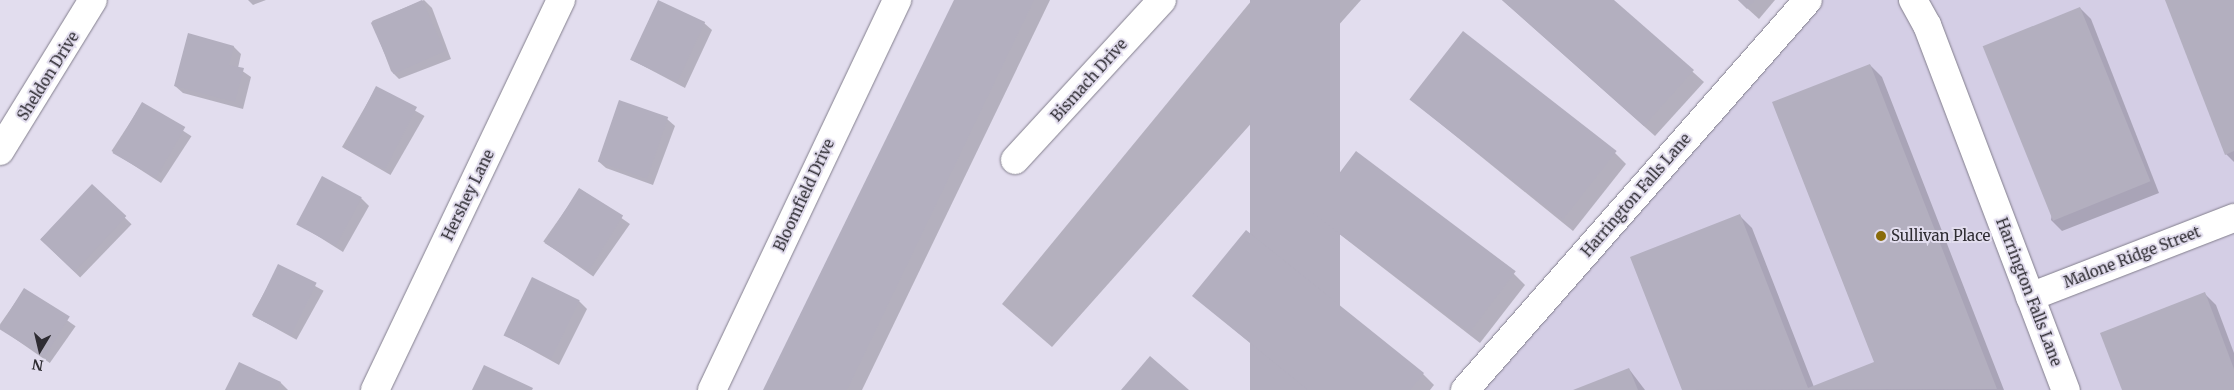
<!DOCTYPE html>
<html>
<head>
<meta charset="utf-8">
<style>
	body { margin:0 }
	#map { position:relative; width:2234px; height:390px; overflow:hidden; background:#e2ddee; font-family:Merriweather,serif }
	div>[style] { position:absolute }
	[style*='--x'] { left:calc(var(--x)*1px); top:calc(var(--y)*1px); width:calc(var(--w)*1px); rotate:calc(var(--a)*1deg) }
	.built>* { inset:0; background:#d4cee5 }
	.shadow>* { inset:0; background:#0003; transform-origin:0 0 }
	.building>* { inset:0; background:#b3afbf; transform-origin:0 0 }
	.roads { filter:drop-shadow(0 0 1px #827e8c) drop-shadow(0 0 1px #827e8c) }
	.minor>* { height:28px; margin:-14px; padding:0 14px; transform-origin:14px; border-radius:14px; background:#fff }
	.dots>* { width:14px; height:14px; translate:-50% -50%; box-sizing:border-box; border:2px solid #e2ddee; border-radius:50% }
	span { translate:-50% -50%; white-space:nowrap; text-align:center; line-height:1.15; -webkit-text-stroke:4px #e2ddee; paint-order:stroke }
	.street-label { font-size:15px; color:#2e2c32 }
	.poi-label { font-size:15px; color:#2e2c32 }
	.left { translate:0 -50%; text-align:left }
	.north { position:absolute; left:15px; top:325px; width:50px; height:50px; -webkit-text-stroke:4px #e2ddee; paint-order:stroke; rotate:189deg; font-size:14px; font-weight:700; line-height:20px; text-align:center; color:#2e2c32 }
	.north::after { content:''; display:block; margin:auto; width:18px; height:22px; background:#2e2c32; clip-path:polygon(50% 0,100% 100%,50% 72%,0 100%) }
</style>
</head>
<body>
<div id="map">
	<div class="built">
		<i style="clip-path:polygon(1822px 0,2234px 0,2234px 390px,1484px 390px)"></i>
	</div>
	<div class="shadow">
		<i style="clip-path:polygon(248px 0,266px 0,253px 5px)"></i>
		<i style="clip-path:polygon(424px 0,432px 8px,451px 59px,399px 79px,391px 71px,372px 21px)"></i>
		<i style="clip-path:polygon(955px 0,1050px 0,862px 390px,764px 390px)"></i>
		<i style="clip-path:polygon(1252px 0,1361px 0,1052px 347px,1002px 304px)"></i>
		<i style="clip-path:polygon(1502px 0,1613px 0,1704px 82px,1655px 136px)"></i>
		<i style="clip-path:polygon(1738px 0,1775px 0,1759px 19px)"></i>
		<i style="clip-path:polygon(2166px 0,2234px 0,2234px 162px,2226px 154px)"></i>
		<i style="clip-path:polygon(2080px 8px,2091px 19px,2159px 193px,2062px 231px,2051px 220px)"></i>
		<i style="clip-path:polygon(704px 23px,712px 30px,685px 88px,632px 60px)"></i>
		<i style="clip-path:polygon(189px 35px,234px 47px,241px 54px,238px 68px,251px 77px,243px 109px,183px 93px,175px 86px)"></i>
		<i style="clip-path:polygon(1870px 65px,1882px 77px,2004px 390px,1683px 390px,1632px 258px,1740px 216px,1752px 228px,1814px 387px,1876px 363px)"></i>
		<i style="left:376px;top:88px;width:56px;height:68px;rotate:30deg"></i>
		<i style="clip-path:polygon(1410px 99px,1615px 153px,1626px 164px,1573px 231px)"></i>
		<i style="left:142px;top:104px;width:59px;height:56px;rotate:33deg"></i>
		<i style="clip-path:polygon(667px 119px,675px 126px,653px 185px,606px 168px,598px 161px)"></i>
		<i style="left:92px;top:186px;width:55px;height:74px;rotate:44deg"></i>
		<i style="left:580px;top:189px;width:61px;height:64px;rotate:35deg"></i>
		<i style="clip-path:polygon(361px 198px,369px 206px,343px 252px,297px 223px)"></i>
		<i style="clip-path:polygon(1311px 212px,1514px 274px,1525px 285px,1480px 343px)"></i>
		<i style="left:279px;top:266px;width:51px;height:56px;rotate:29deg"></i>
		<i style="left:24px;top:290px;width:63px;height:45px;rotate:35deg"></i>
		<i style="clip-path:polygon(2205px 294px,2216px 305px,2234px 353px,2234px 390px,2124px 390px)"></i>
		<i style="clip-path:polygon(1194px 296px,1423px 374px,1434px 385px,1430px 390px,1307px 390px)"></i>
		<i style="clip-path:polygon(579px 301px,587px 309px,559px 365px,505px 335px)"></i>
		<i style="clip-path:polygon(1629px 369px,1645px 390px,1576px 390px)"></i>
		<i style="clip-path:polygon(281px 383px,288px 390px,227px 390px)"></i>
	</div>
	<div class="building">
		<i style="left:422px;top:0;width:56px;height:56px;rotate:66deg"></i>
		<i style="left:658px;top:0;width:52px;height:66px;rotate:25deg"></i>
		<i style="clip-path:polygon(954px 0,1034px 0,847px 390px,763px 390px)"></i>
		<i style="left:1250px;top:0;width:90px;height:392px"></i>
		<i style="clip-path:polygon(1502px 0,1614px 0,1694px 70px,1644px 126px)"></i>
		<i style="clip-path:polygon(1738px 0,1755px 0,1747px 9px)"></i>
		<i style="clip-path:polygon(2165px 0,2234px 0,2234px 151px,2225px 155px)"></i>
		<i style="left:2080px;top:7px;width:188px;height:105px;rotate:68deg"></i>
		<i style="left:1463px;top:31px;width:195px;height:87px;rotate:38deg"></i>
		<i style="clip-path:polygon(188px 33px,234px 46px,229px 65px,244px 68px,235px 102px,174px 86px)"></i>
		<i style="clip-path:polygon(1870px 64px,1997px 389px,1682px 390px,1630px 257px,1740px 214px,1808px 388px,1874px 362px,1772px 102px)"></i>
		<i style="left:376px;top:86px;width:46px;height:70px;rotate:27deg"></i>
		<i style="left:619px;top:100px;width:52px;height:65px;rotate:19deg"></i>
		<i style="left:142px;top:102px;width:50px;height:59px;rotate:30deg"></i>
		<i style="left:1356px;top:151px;width:200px;height:76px;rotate:37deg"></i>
		<i style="left:322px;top:176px;width:45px;height:55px;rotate:28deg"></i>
		<i style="left:92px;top:184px;width:47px;height:76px;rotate:43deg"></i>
		<i style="left:579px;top:188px;width:52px;height:65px;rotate:32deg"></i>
		<i style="clip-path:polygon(1246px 230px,1424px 373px,1410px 390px,1308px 390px,1192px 296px)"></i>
		<i style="left:278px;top:264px;width:43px;height:58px;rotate:26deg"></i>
		<i style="left:532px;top:277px;width:53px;height:65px;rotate:26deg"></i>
		<i style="left:24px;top:288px;width:54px;height:48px;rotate:32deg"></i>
		<i style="clip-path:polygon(2205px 292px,2234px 369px,2234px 390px,2122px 390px,2100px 333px)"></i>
		<i style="clip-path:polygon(1150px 356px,1189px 390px,1121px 390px)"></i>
		<i style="clip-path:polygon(239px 362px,281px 382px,278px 390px,225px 390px)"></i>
		<i style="clip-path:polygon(484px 365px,533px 388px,532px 390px,472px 390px)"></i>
		<i style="clip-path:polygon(1629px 368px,1638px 390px,1573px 390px)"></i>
	</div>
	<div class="roads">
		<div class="minor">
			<i style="--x:1913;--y:0;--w:29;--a:61"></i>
			<i style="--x:1927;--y:25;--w:391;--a:69.2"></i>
			<i style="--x:0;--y:151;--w:177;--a:-58.4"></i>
			<i style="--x:1015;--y:160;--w:217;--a:-47.4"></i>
			<i style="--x:2030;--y:297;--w:219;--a:-21.2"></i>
			<i style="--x:375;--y:390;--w:432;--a:-64.5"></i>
			<i style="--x:712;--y:390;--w:432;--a:-64.6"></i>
			<i style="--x:1465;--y:390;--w:519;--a:-48.67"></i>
		</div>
	</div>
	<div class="dots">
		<i style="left:1881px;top:236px;background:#896b0a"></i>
	</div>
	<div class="street-label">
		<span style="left:48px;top:76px;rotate:-58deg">Sheldon Drive</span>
		<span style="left:1089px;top:80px;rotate:-48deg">Bismach Drive</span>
		<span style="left:468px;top:195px;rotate:-64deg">Hershey Lane</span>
		<span style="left:804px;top:195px;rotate:-65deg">Bloomfield Drive</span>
		<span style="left:1636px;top:195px;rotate:-49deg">Harrington Falls Lane</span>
		<span style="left:2132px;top:257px;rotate:-21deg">Malone Ridge Street</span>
		<span style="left:2029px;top:292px;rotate:69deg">Harrington Falls Lane</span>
	</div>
	<div class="poi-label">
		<span class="left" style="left:1891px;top:236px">Sullivan Place</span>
	</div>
	<div class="north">N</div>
</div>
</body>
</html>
